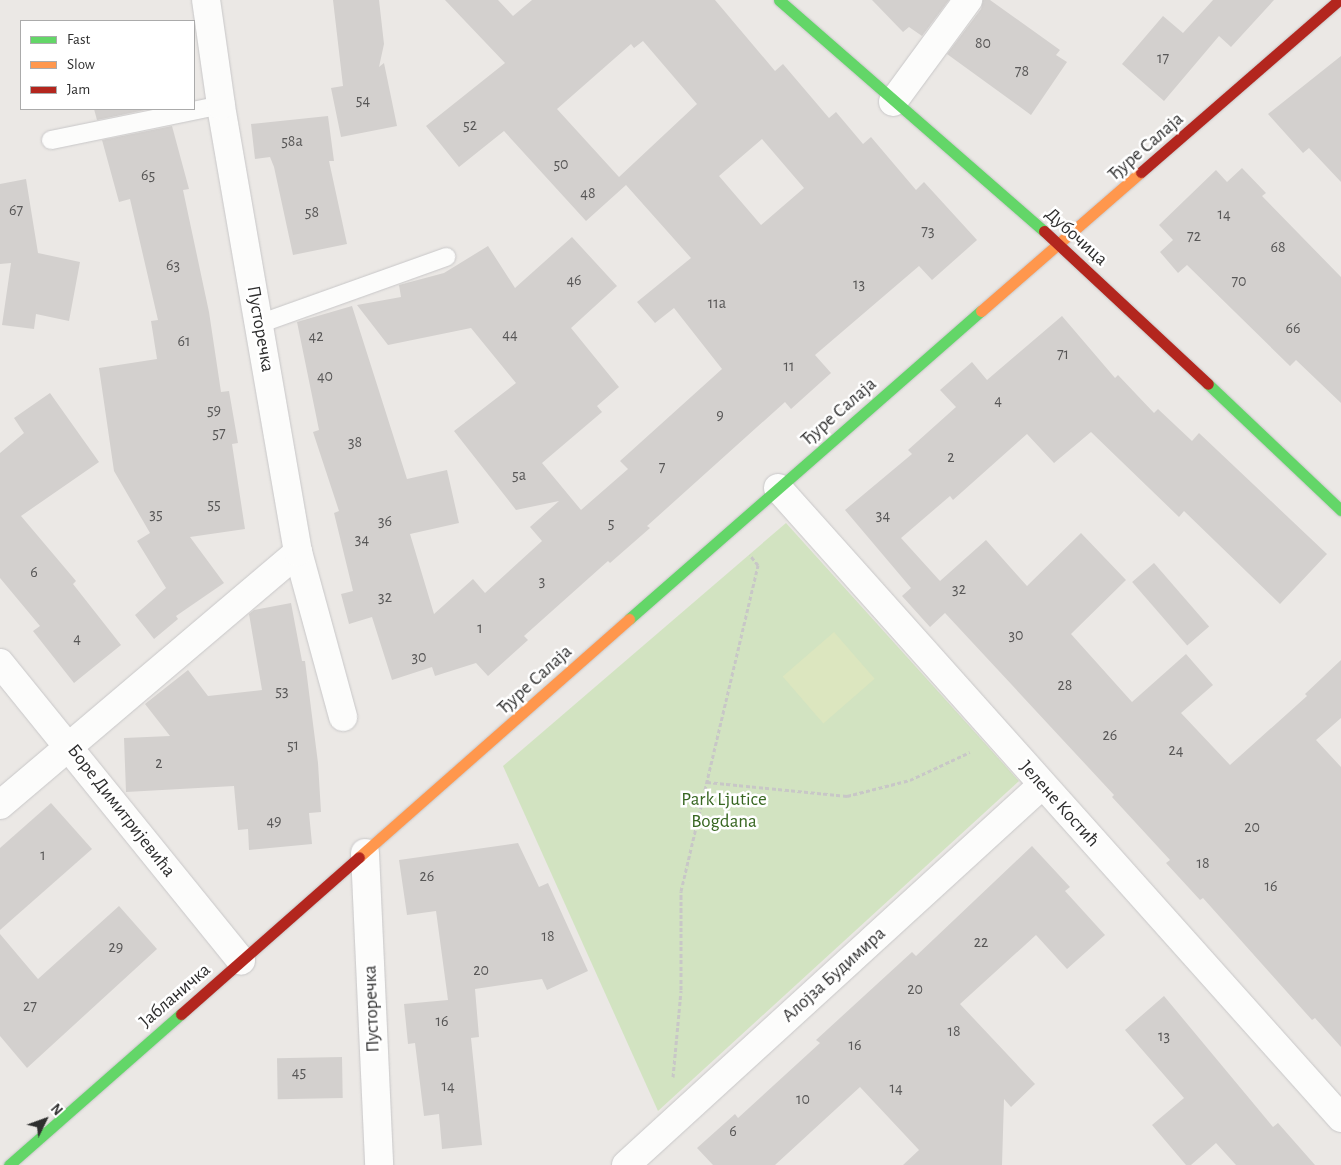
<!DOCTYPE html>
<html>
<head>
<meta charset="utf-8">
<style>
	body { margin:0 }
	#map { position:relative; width:1341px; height:1165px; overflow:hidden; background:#ebe8e5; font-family:"Alegreya Sans",sans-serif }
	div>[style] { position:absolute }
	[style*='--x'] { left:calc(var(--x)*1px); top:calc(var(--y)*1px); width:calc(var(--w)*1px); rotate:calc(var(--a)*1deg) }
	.green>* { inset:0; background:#d2e3c1 }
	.pitch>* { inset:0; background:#dce6bf; transform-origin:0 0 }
	.building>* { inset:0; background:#d3d0ce; transform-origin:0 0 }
	.path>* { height:3px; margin-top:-1.5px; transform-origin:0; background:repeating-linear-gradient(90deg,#c8c7c7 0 4px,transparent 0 6.5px) }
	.roads { filter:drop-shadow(0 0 1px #c8c7c8) drop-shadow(0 0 1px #c8c7c8) }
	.lane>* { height:18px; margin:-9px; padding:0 9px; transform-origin:9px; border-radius:9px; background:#fcfcfb }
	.street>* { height:28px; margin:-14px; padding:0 14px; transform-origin:14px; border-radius:14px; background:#fcfcfb }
	.fast>* { height:11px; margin:-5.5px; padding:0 5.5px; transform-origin:5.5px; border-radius:5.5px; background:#63d668 }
	.slow>* { height:11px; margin:-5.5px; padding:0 5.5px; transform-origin:5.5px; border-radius:5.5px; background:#ff974d }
	.jam>* { height:11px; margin:-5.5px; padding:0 5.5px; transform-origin:5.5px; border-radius:5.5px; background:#b3261e }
	span { translate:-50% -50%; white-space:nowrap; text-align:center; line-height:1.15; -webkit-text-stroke:5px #fff; paint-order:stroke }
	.number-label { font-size:16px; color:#585757 }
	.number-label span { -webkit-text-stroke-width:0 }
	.street-label { font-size:19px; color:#2e2e2e }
	.park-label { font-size:19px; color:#386722 }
	.legend { position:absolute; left:20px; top:20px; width:175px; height:90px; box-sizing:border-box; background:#fff; border:1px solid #ababab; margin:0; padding:6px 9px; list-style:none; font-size:15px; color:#2e2e2e }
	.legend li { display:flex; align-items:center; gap:10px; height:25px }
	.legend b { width:25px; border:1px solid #ababab }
	.north { position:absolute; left:20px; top:1095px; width:50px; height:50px; -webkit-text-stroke:4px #fff; paint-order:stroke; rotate:48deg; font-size:14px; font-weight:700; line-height:20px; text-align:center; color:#2e2e2e }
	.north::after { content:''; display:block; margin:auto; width:18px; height:22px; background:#2e2e2e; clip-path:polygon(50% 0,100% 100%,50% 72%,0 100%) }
</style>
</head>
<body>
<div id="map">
	<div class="green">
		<i style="clip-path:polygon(786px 523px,1019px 781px,658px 1111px,503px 766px)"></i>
	</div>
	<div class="pitch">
		<i style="left:834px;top:632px;width:62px;height:68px;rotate:49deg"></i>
	</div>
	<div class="building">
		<i style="clip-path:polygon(333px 0,379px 0,384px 44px,379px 67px,384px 63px,397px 126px,341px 137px,331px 88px,343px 86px)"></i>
		<i style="clip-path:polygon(evenodd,445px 0,498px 0,513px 16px,532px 0,715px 0,775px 71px,783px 64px,829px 118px,836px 112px,863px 144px,871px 137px,916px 190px,924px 182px,977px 240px,932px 280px,919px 266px,815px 355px,831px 373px,791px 409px,785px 402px,647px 526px,650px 528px,610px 563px,608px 561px,524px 636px,528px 640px,488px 676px,476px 663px,435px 676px,432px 667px,392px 680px,372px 617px,349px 624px,341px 594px,353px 591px,334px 513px,339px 511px,313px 432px,319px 430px,297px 322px,352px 306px,407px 479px,447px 470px,459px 523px,410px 534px,434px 614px,473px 579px,485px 593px,542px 541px,530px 527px,559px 501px,516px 510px,454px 431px,516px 383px,471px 328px,388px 345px,357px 305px,401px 297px,399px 285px,444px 273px,488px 246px,515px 288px,572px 237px,617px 286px,571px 328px,619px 387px,597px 406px,602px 412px,542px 463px,581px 510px,628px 469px,620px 461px,722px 369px,674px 308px,655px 323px,637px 302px,691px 258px,626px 185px,586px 221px,504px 131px,459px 167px,426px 126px,505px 63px,445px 0,643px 41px,697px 104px,619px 177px,557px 109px,631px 44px,634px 48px,643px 41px,445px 0,762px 139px,804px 188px,761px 225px,719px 176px,762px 139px)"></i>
		<i style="clip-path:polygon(872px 0,949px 0,922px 36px,909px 27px,903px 32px)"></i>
		<i style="clip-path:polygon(983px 0,990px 0,1060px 50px,1056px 55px,1067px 62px,1031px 115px,947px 54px,981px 9px)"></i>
		<i style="clip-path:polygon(1213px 0,1274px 0,1231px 47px,1219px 36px,1164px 101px,1122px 64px,1163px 16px,1183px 33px)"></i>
		<i style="clip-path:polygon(1341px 56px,1341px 182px,1309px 148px,1303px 153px,1268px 114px)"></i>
		<i style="clip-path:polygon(94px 109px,150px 109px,97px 120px)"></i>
		<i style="clip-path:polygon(328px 116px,334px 161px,329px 161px,347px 244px,293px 255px,274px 167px,270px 157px,255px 159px,251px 124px)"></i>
		<i style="clip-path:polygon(172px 126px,189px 189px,183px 190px,209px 312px,221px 392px,229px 391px,238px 443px,232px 444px,245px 529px,190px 537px,224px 583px,176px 616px,178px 619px,154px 639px,135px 615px,166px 588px,137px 541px,150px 533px,114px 471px,99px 368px,157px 359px,151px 321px,158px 320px,130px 199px,119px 202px,102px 140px)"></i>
		<i style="clip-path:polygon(1242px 168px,1266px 193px,1262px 196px,1341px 277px,1341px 403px,1296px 360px,1290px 366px,1187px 265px,1178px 273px,1160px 252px,1173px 240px,1159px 225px,1216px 170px,1227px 182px)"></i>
		<i style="clip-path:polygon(26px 179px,38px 253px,80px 262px,69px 321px,36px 314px,34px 329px,2px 325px,11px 263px,0 264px,0 184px)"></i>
		<i style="clip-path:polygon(1062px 316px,1115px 378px,1118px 375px,1154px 413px,1158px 409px,1192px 441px,1199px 433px,1327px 554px,1280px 604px,1184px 511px,1179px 517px,1091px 432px,1054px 463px,1027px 434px,953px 500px,950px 496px,901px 538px,940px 581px,986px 540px,1027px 586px,1081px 533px,1126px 580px,1071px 634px,1132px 702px,1186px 654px,1213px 685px,1181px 713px,1230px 765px,1307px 696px,1305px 694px,1341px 660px,1341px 718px,1316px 740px,1341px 767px,1341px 1047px,1315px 1018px,1312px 1020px,1203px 898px,1200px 900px,1166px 863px,1170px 860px,1112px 797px,1114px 795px,945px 613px,930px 627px,902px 596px,911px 588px,845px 510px,912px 454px,908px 450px,956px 407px,940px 390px,972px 362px,987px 380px)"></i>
		<i style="clip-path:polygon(50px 393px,99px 462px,21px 516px,76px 581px,73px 584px,121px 645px,74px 683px,33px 631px,40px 626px,0 578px,0 453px,24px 433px,14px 418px)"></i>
		<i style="left:1154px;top:563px;width:84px;height:29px;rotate:49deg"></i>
		<i style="clip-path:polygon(291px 603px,302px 661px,305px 661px,318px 763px,321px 812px,309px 813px,312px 844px,249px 850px,248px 829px,238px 830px,234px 786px,126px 792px,124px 738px,170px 736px,145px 704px,188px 670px,208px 696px,262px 690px,249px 614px,254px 610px)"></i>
		<i style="clip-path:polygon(51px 803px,92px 849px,0 930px,0 848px)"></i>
		<i style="clip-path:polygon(518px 843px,539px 887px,548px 883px,588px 971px,547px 990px,542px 979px,475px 989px,479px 1037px,471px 1038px,482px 1145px,442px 1149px,439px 1114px,424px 1116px,415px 1043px,408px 1044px,404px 1004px,448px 1000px,436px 911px,407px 915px,399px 860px)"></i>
		<i style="clip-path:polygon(1032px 846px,1070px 887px,1065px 891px,1105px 935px,1067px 969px,1036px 935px,960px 1004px,1035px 1084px,1011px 1107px,1004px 1099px,1002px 1165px,903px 1165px,919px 1150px,860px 1087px,775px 1165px,713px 1165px,697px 1148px,735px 1114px,738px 1118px,820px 1043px,816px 1040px,912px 952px,916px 956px)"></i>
		<i style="clip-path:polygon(119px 906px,157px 949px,27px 1068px,0 1036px,0 934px,38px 979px)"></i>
		<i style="clip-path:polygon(1164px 996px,1273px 1127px,1278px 1123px,1315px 1165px,1236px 1165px,1216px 1143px,1191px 1165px,1186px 1165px,1152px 1125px,1184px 1098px,1125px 1030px)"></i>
		<i style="left:342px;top:1057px;width:41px;height:65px;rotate:89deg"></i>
	</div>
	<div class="path">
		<i style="--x:707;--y:782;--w:141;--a:5.7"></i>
		<i style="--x:847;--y:796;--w:65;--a:-14.3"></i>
		<i style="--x:910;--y:780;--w:66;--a:-25"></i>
		<i style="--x:673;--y:1077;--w:87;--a:-84.7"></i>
		<i style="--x:681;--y:990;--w:99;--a:-90"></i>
		<i style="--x:681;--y:891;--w:335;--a:-76.7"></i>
		<i style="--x:758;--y:565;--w:13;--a:-129"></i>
	</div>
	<div class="roads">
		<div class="lane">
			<i style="--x:51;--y:140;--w:174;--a:-11.6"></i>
			<i style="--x:259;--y:324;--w:199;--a:-19.7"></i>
		</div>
		<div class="street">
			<i style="--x:893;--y:102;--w:127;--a:-53.7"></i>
			<i style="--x:778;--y:488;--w:845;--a:48.21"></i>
			<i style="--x:298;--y:552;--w:171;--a:74.7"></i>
			<i style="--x:0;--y:663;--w:383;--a:51"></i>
			<i style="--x:0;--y:805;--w:391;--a:-40.3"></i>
			<i style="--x:298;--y:552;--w:454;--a:-99.8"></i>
			<i style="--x:221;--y:105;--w:106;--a:-98.1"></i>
			<i style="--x:365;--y:853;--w:312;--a:87.4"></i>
			<i style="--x:626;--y:1165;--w:563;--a:-42.41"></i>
		</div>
		<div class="fast">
			<i style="--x:779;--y:0;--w:352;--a:41.1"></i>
			<i style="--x:1208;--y:384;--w:183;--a:43.5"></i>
			<i style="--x:629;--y:619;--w:468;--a:-41.2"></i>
			<i style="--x:9;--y:1165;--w:229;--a:-41.3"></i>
		</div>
		<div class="slow">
			<i style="--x:981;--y:311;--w:212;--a:-41"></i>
			<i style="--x:359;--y:857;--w:360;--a:-41.4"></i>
		</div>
		<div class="jam">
			<i style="--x:1141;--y:172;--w:262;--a:-41"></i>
			<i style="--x:1044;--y:231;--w:224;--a:43"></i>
			<i style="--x:181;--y:1014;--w:237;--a:-41.4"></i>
		</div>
	</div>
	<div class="number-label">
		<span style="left:983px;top:43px">80</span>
		<span style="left:1163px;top:58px">17</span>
		<span style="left:1022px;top:71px">78</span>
		<span style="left:363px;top:100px">54</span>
		<span style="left:470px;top:125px">52</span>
		<span style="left:292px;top:141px">58a</span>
		<span style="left:561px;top:164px">50</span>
		<span style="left:148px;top:175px">65</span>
		<span style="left:588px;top:193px">48</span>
		<span style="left:16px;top:210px">67</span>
		<span style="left:312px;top:212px">58</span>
		<span style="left:1224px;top:214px">14</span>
		<span style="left:928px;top:231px">73</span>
		<span style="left:1194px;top:236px">72</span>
		<span style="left:1278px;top:247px">68</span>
		<span style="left:173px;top:265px">63</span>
		<span style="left:574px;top:280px">46</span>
		<span style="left:1239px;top:281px">70</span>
		<span style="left:859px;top:284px">13</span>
		<span style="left:717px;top:303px">11a</span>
		<span style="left:1293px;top:328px">66</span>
		<span style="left:510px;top:334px">44</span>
		<span style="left:316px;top:336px">42</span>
		<span style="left:184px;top:341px">61</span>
		<span style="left:1063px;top:354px">71</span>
		<span style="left:789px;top:366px">11</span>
		<span style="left:325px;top:376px">40</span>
		<span style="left:998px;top:400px">4</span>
		<span style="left:214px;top:410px">59</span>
		<span style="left:720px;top:415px">9</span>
		<span style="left:219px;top:433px">57</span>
		<span style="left:355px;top:442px">38</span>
		<span style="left:951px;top:457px">2</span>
		<span style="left:662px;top:467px">7</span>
		<span style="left:519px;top:475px">5a</span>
		<span style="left:214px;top:504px">55</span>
		<span style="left:156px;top:514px">35</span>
		<span style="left:883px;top:515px">34</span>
		<span style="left:385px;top:521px">36</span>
		<span style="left:611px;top:523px">5</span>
		<span style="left:362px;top:539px">34</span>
		<span style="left:34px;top:572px">6</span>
		<span style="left:542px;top:581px">3</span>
		<span style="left:959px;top:589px">32</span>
		<span style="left:385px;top:597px">32</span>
		<span style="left:480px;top:628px">1</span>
		<span style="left:1016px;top:635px">30</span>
		<span style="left:77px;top:638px">4</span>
		<span style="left:419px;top:657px">30</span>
		<span style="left:1065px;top:685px">28</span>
		<span style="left:282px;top:691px">53</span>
		<span style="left:1110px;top:735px">26</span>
		<span style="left:293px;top:745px">51</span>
		<span style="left:1176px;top:750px">24</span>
		<span style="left:159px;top:763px">2</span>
		<span style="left:274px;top:821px">49</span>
		<span style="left:1252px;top:827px">20</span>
		<span style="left:43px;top:855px">1</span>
		<span style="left:1203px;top:863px">18</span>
		<span style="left:427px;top:876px">26</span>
		<span style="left:1271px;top:886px">16</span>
		<span style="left:548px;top:936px">18</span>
		<span style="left:981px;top:942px">22</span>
		<span style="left:116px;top:947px">29</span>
		<span style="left:481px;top:970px">20</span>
		<span style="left:915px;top:989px">20</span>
		<span style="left:30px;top:1006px">27</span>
		<span style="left:442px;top:1021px">16</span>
		<span style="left:954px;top:1031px">18</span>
		<span style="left:1164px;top:1036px">13</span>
		<span style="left:855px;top:1045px">16</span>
		<span style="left:299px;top:1072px">45</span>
		<span style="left:448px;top:1086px">14</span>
		<span style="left:896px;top:1088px">14</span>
		<span style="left:803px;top:1099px">10</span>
		<span style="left:733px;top:1131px">6</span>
	</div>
	<div class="street-label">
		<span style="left:1146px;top:147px;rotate:-41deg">Ђуре Салаја</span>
		<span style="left:1076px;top:237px;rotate:42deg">Дубочица</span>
		<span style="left:260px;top:329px;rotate:80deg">Пусторечка</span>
		<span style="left:839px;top:412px;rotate:-41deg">Ђуре Салаја</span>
		<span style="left:535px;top:680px;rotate:-42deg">Ђуре Салаја</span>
		<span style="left:1059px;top:804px;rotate:48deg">Јелене Костић</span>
		<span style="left:121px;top:811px;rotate:52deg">Боре Димитријевића</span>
		<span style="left:834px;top:975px;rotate:-42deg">Алојза Будимира</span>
		<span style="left:175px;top:996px;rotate:-41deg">Јабланичка</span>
		<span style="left:372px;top:1009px;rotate:-92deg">Пусторечка</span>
	</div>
	<div class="park-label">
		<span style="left:724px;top:811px">Park Ljutice<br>Bogdana</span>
	</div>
	<ul class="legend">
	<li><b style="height:6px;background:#63d668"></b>Fast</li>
	<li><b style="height:6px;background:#ff974d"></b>Slow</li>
	<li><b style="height:6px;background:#b3261e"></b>Jam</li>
	</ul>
	<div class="north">N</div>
</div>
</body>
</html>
